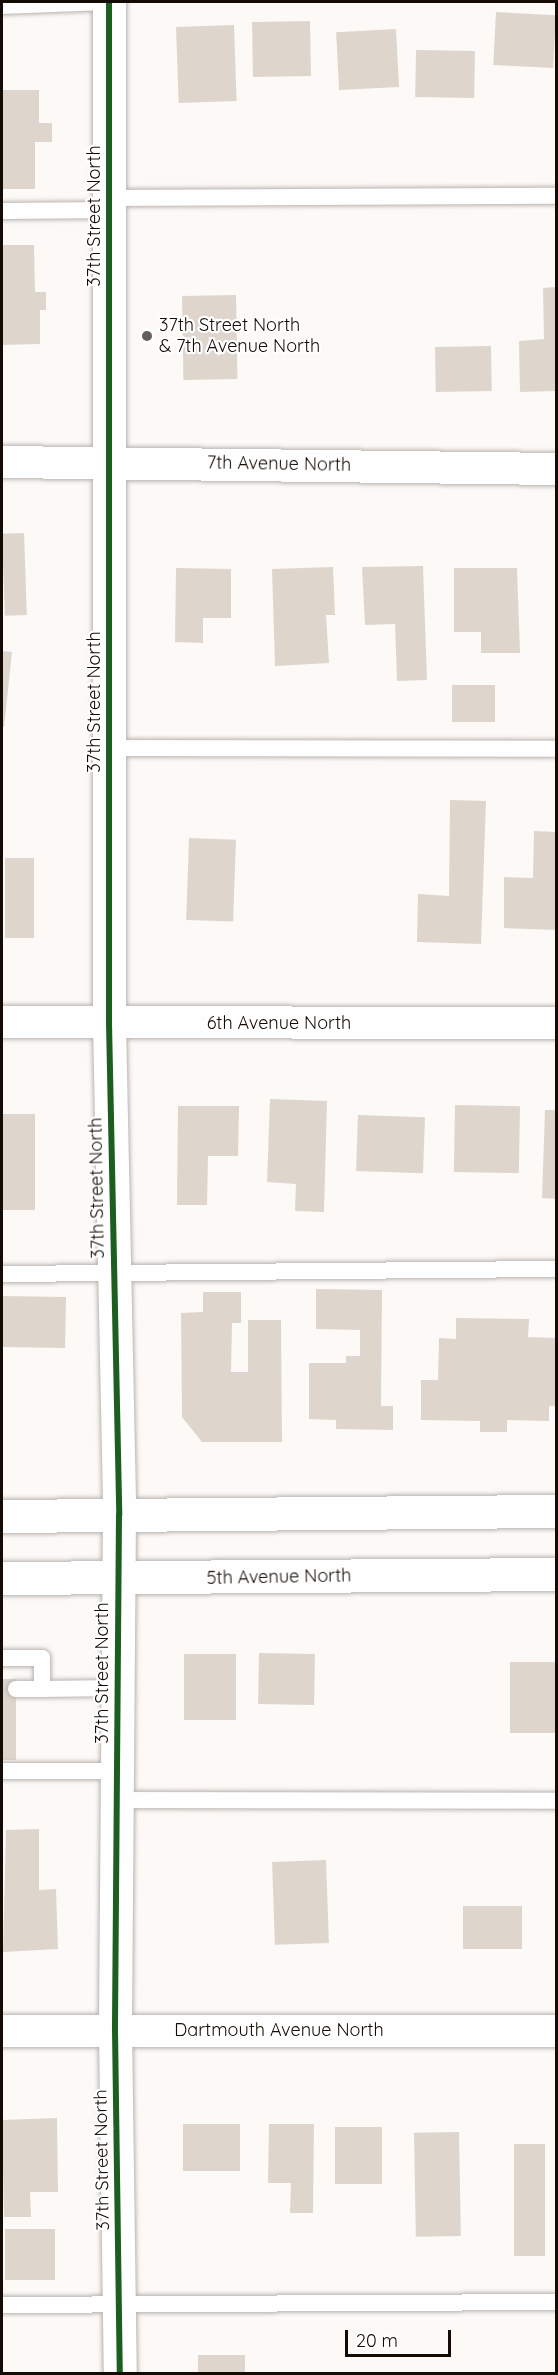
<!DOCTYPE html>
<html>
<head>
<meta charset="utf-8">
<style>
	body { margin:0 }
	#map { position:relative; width:558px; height:2375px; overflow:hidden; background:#fcf9f7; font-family:Quicksand,sans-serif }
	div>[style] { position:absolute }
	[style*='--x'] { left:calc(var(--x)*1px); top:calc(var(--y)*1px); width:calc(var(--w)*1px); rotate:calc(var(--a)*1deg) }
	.building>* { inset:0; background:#ded6cd; transform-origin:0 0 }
	.roads { filter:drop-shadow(0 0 2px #b9b4af) drop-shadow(0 0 2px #b9b4af) }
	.lane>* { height:16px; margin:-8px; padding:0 8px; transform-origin:8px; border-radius:8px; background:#fffefe }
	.street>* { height:32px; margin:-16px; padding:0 16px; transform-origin:16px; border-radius:16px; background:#fffefe }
	.secondary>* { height:33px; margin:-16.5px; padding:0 16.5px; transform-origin:16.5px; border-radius:16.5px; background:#fffefe }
	.primary>* { height:33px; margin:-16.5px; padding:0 16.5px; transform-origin:16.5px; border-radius:16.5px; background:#fffefe }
	.cycleway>* { height:6px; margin:-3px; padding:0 3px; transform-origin:3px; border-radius:3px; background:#1b5e20 }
	.dots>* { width:16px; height:16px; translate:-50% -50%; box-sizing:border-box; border:3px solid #fff; border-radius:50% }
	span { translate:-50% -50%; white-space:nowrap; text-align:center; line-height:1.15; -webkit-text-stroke:4.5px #fff; paint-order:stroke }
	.street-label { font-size:18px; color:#130b04 }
	.poi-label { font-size:18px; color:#130b04 }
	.left { translate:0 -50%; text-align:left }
	.frame { position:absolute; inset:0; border:3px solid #130b04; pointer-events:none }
	.scale { position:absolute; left:345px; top:2330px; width:106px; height:27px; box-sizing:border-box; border:3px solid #130b04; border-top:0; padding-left:8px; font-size:18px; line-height:21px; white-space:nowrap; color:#130b04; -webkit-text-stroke:4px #fff; paint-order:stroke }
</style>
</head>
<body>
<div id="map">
	<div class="building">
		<i style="left:496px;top:12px;width:60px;height:53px;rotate:3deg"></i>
		<i style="left:310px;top:21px;width:55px;height:58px;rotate:89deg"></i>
		<i style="left:234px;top:25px;width:76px;height:58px;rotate:88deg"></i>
		<i style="left:396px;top:29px;width:58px;height:60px;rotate:87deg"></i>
		<i style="left:416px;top:50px;width:59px;height:47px;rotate:1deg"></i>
		<i style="clip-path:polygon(2px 90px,39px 90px,39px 123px,52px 123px,52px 142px,35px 142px,35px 189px,2px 189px)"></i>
		<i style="clip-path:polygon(2px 245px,34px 245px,35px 292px,46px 292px,46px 310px,40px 310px,40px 344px,2px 345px)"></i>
		<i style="clip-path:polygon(556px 287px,556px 391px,520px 392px,519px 341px,544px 339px,543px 288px)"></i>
		<i style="left:236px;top:295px;width:84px;height:54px;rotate:89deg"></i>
		<i style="left:491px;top:346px;width:45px;height:56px;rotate:89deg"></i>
		<i style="left:24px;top:533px;width:82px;height:22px;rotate:88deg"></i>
		<i style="clip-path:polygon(423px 566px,427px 680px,397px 681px,395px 624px,365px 625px,362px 567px)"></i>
		<i style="clip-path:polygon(333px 567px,335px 615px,326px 615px,329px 663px,275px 666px,272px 569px)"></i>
		<i style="clip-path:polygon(176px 568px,231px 569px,231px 618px,203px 618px,203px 643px,175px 642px)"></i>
		<i style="clip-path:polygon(454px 568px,517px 568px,520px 653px,481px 653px,481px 632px,454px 632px)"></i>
		<i style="left:2px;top:651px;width:10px;height:75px;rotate:6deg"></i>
		<i style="left:452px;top:685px;width:43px;height:37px"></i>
		<i style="clip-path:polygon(450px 800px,486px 801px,481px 944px,417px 942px,418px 894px,449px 896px)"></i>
		<i style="clip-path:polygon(534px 831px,556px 832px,556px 930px,504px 928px,504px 877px,533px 878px)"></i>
		<i style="left:189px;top:838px;width:47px;height:82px;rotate:2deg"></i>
		<i style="left:5px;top:858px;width:29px;height:80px"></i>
		<i style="clip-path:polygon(270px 1099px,327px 1101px,324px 1212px,295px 1211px,296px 1184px,267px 1182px)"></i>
		<i style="left:455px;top:1105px;width:65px;height:67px;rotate:1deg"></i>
		<i style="clip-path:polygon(178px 1106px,239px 1106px,238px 1156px,208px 1156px,207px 1205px,177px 1205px)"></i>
		<i style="clip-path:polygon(545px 1110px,556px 1110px,556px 1199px,542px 1198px)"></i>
		<i style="left:2px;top:1114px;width:33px;height:96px"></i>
		<i style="left:358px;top:1115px;width:67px;height:56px;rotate:2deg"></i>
		<i style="clip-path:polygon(316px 1289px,382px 1290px,381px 1406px,393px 1406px,393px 1430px,336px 1429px,336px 1420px,309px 1419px,309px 1363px,346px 1363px,346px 1356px,360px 1356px,360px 1330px,316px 1329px)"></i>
		<i style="clip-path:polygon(203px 1292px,241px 1292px,241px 1323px,232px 1323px,231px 1372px,248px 1372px,248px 1320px,281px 1320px,282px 1442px,202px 1442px,182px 1417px,181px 1313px,203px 1312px)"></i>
		<i style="left:2px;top:1296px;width:64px;height:51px;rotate:1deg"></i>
		<i style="clip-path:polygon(456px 1318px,529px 1319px,528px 1337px,556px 1338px,556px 1406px,549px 1406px,549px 1421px,507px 1420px,507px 1432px,480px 1432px,480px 1421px,421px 1420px,421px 1380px,438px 1380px,439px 1338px,456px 1339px)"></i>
		<i style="left:259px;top:1653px;width:56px;height:51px;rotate:1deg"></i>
		<i style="left:184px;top:1654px;width:52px;height:66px"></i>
		<i style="left:556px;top:1662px;width:71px;height:46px;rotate:90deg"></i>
		<i style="left:2px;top:1679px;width:14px;height:81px"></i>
		<i style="clip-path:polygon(39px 1829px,39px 1890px,56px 1889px,58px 1949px,3px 1952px,6px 1830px)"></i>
		<i style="left:326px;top:1860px;width:83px;height:54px;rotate:88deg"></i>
		<i style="left:463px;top:1906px;width:59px;height:43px"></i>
		<i style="clip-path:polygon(57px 2118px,58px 2192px,30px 2192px,31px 2217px,4px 2217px,2px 2120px)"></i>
		<i style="left:183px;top:2124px;width:57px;height:47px"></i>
		<i style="clip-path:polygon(269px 2124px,314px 2124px,313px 2213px,290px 2213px,291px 2183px,268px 2183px)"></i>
		<i style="left:335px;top:2127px;width:47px;height:57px"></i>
		<i style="left:459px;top:2132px;width:104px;height:45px;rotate:89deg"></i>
		<i style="left:514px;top:2144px;width:31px;height:112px"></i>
		<i style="left:5px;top:2229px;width:50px;height:51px"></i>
		<i style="left:198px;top:2355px;width:47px;height:19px"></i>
	</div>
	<div class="roads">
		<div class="lane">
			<i style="--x:2;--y:6;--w:102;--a:-2.2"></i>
			<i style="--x:109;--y:198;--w:447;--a:-0.3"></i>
			<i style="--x:2;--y:211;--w:107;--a:-0.5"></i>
			<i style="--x:109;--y:748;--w:447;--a:0.1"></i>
			<i style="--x:2;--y:1274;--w:554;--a:-0.52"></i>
			<i style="--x:2;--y:1658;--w:40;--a:0"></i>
			<i style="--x:42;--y:1658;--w:31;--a:90"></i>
			<i style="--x:42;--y:1689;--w:75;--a:-0.8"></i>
			<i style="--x:16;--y:1689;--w:26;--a:0"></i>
			<i style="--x:2;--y:1771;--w:115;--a:0"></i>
			<i style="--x:116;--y:1800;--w:440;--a:0.1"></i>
			<i style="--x:2;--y:2305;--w:554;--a:-0.31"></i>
		</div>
		<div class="street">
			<i style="--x:2;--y:462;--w:554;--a:0.72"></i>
			<i style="--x:2;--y:1022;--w:554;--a:0.1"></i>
			<i style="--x:2;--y:2031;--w:554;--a:0"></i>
		</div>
		<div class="secondary">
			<i style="--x:109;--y:2;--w:1021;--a:90"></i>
			<i style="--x:109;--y:1023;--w:492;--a:88.8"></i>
			<i style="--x:119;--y:1515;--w:515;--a:90.45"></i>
			<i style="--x:115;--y:2030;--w:344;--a:89.2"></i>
		</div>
		<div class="primary">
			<i style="--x:2;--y:1516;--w:554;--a:-0.52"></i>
			<i style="--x:2;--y:1578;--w:554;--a:-0.41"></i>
		</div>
	</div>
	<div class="cycleway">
		<i style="--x:109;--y:2;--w:1021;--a:90"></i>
		<i style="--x:109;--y:1023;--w:492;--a:88.8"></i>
		<i style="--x:119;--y:1515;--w:515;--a:90.45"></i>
		<i style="--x:115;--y:2030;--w:344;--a:89.2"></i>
	</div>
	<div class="dots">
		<i style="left:147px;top:336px;background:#655e59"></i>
	</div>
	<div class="street-label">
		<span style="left:94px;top:216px;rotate:-90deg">37th Street North</span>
		<span style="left:279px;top:464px;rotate:1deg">7th Avenue North</span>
		<span style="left:94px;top:702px;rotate:-90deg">37th Street North</span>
		<span style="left:279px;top:1023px">6th Avenue North</span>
		<span style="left:97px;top:1188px;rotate:-91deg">37th Street North</span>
		<span style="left:279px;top:1577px;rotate:-1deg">5th Avenue North</span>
		<span style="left:102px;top:1673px;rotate:-90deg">37th Street North</span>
		<span style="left:279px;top:2030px">Dartmouth Avenue North</span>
		<span style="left:102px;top:2160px;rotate:-91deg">37th Street North</span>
	</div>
	<div class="poi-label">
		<span class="left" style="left:159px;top:336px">37th Street North<br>&amp; 7th Avenue North</span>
	</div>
	<div class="frame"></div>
	<div class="scale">20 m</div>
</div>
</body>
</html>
